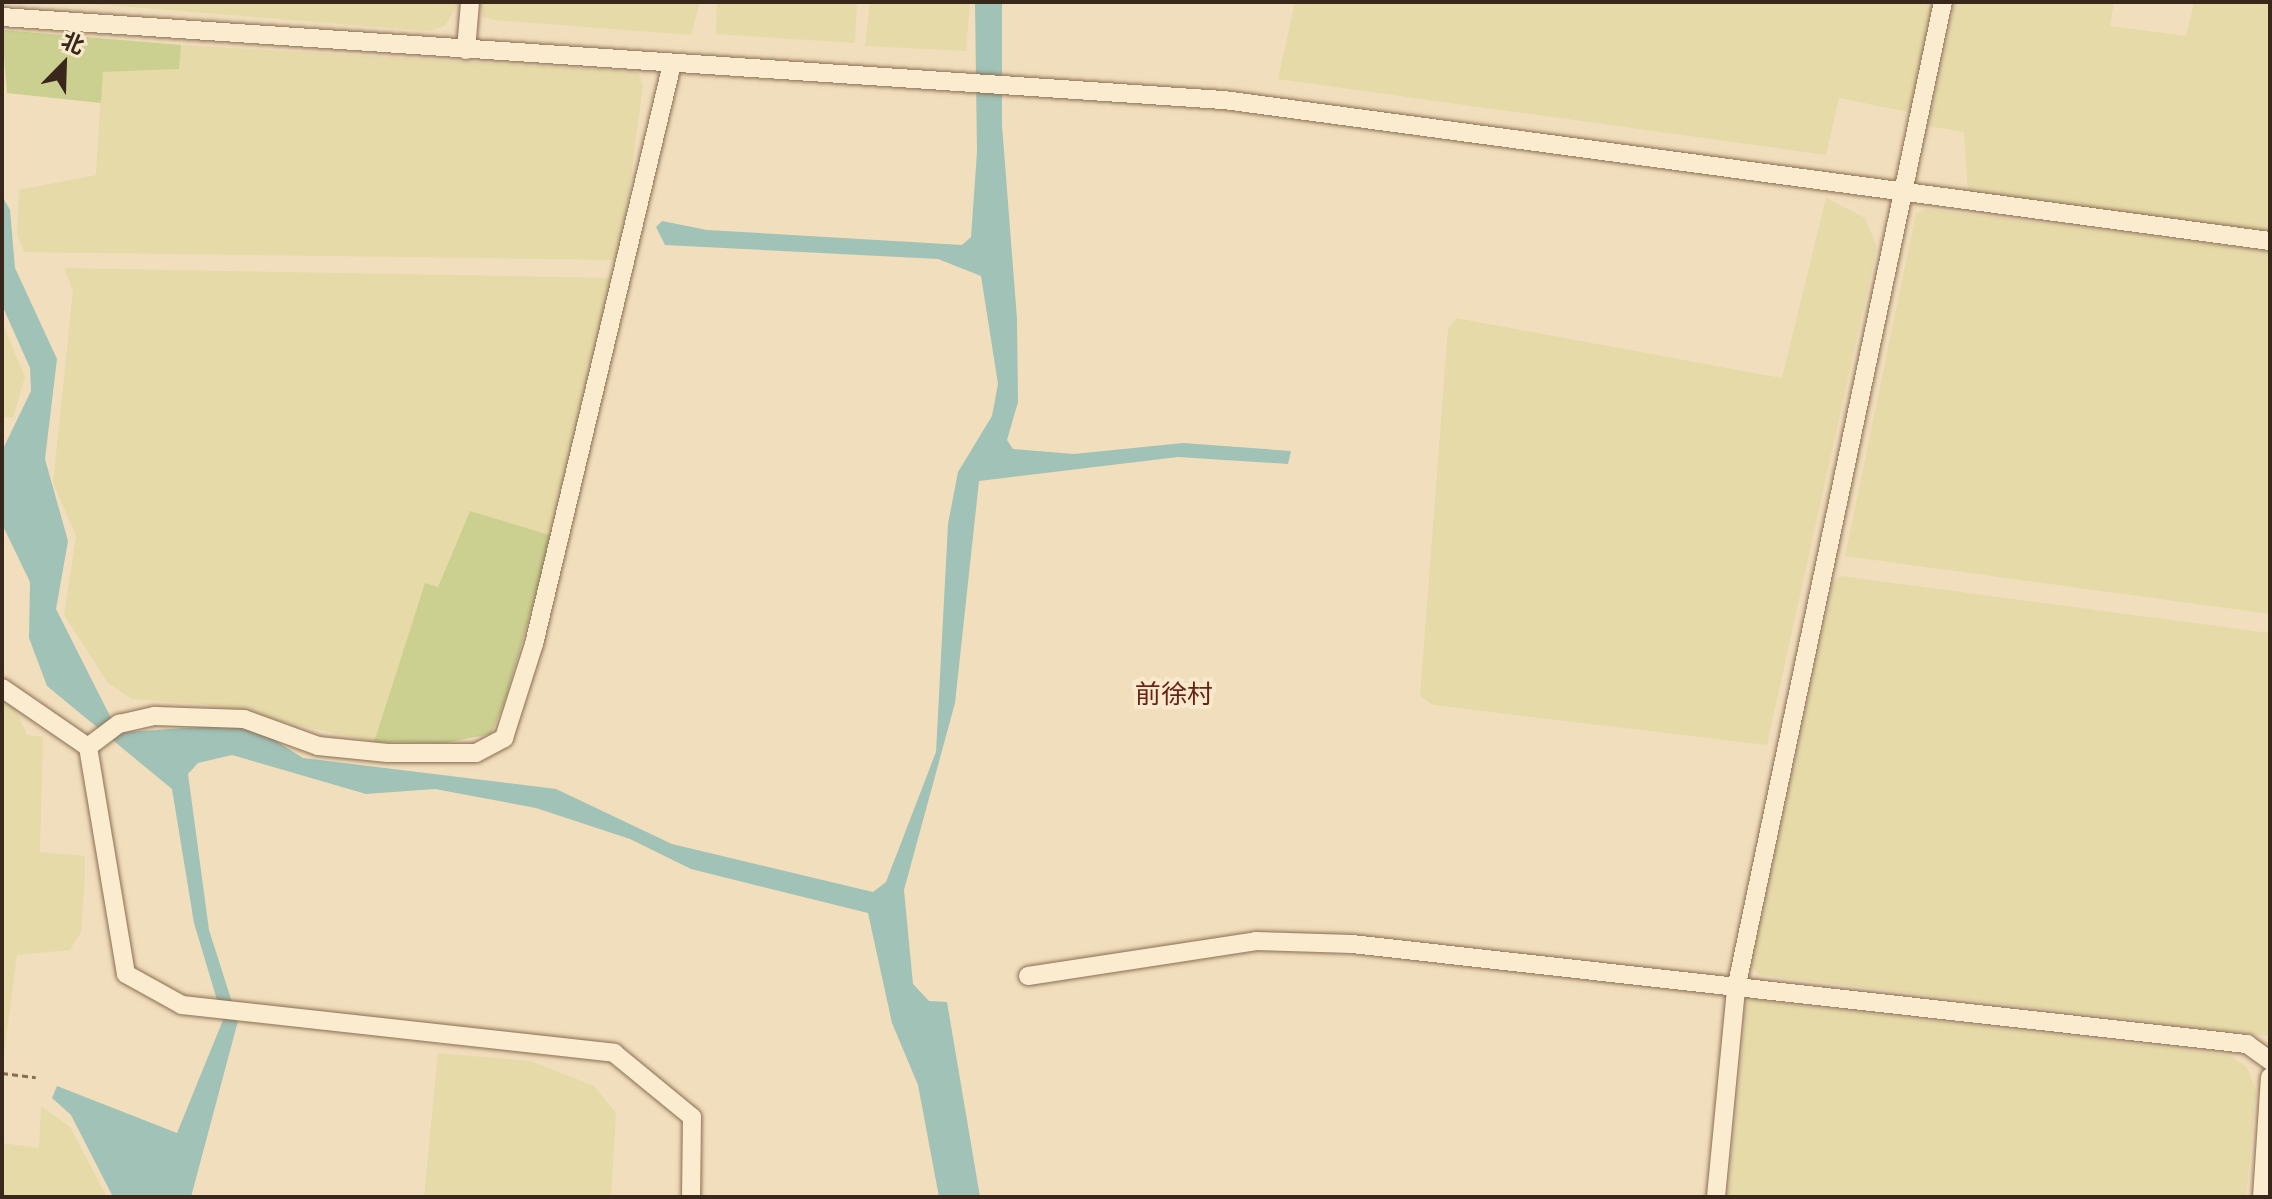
<!DOCTYPE html>
<html>
<head>
<meta charset="utf-8">
<style>
	body { margin:0 }
	#map { position:relative; width:2272px; height:1199px; overflow:hidden; background:#f1debc; font-family:"Playfair Display","Noto Sans SC",serif }
	div>[style] { position:absolute }
	[style*='--x'] { left:calc(var(--x)*1px); top:calc(var(--y)*1px); width:calc(var(--w)*1px); rotate:calc(var(--a)*1deg) }
	.farmland>* { inset:0; background:#e7daa9 }
	.green>* { inset:0; background:#cbd090 }
	.water>* { inset:0; background:#a1c2b6 }
	.path>* { height:3px; margin-top:-1.5px; transform-origin:0; background:repeating-linear-gradient(90deg,#8a6e54 0 6px,transparent 0 10px) }
	.roads { filter:drop-shadow(0 0 2px #8a6e54) drop-shadow(0 0 2px #8a6e54) }
	.minor>* { height:18px; margin:-9px; padding:0 9px; transform-origin:9px; border-radius:9px; background:#fbecd0 }
	span { translate:-50% -50%; white-space:nowrap; text-align:center; line-height:1.15; -webkit-text-stroke:8px #f8e9cc; paint-order:stroke }
	.quarter-label { font-size:26px; color:#682317 }
	.frame { position:absolute; inset:0; border:4px solid #38271a; pointer-events:none }
	.north { position:absolute; left:24px; top:24px; width:80px; height:80px; -webkit-text-stroke:6px #f8e9cc; paint-order:stroke; rotate:23deg; font-size:22px; font-weight:700; line-height:32px; text-align:center; color:#38271a }
	.north::after { content:''; display:block; margin:auto; width:28px; height:36px; background:#38271a; clip-path:polygon(50% 0,100% 100%,50% 72%,0 100%) }
</style>
</head>
<body>
<div id="map">
	<div class="farmland">
		<i style="clip-path:polygon(68px 2px,459px 2px,445px 26px,429px 31px)"></i>
		<i style="clip-path:polygon(479px 2px,700px 2px,691px 35px,495px 20px,483px 17px)"></i>
		<i style="clip-path:polygon(717px 2px,857px 2px,855px 43px,716px 34px)"></i>
		<i style="clip-path:polygon(870px 2px,970px 2px,966px 51px,865px 46px)"></i>
		<i style="clip-path:polygon(1295px 2px,1936px 2px,1913px 113px,1839px 98px,1826px 155px,1278px 79px)"></i>
		<i style="clip-path:polygon(1955px 2px,2114px 2px,2110px 26px,2186px 36px,2194px 2px,2270px 2px,2270px 232px,1968px 192px,1964px 132px,1928px 126px)"></i>
		<i style="clip-path:polygon(181px 45px,638px 72px,643px 85px,620px 260px,24px 252px,17px 234px,19px 190px,96px 175px,102px 72px,178px 69px)"></i>
		<i style="clip-path:polygon(1826px 198px,1865px 218px,1877px 247px,1767px 745px,1433px 705px,1420px 696px,1448px 329px,1456px 318px,1782px 378px)"></i>
		<i style="clip-path:polygon(1927px 209px,2270px 251px,2270px 614px,1845px 556px,1916px 213px)"></i>
		<i style="clip-path:polygon(64px 268px,613px 278px,553px 536px,470px 512px,438px 587px,425px 584px,374px 742px,203px 704px,132px 699px,108px 683px,64px 615px,76px 536px,53px 483px,73px 291px)"></i>
		<i style="clip-path:polygon(2px 322px,25px 377px,13px 418px,2px 416px)"></i>
		<i style="clip-path:polygon(1841px 576px,2270px 633px,2270px 1036px,1760px 975px,1751px 966px,1833px 582px)"></i>
		<i style="clip-path:polygon(2px 700px,15px 708px,27px 735px,43px 737px,40px 852px,85px 856px,85px 875px,81px 932px,70px 950px,17px 955px,3px 1061px)"></i>
		<i style="clip-path:polygon(1747px 999px,2229px 1055px,2247px 1067px,2256px 1091px,2246px 1197px,1728px 1197px)"></i>
		<i style="clip-path:polygon(438px 1053px,531px 1061px,594px 1086px,616px 1113px,611px 1197px,424px 1197px)"></i>
		<i style="clip-path:polygon(41px 1106px,70px 1127px,107px 1197px,2px 1197px,2px 1143px,39px 1148px)"></i>
	</div>
	<div class="green">
		<i style="clip-path:polygon(2px 30px,181px 45px,179px 69px,103px 72px,101px 103px,7px 93px)"></i>
		<i style="clip-path:polygon(470px 511px,553px 536px,504px 704px,491px 734px,444px 743px,374px 742px,425px 583px,438px 587px)"></i>
	</div>
	<div class="water">
		<i style="clip-path:polygon(975px 2px,1002px 2px,1002px 125px,1017px 319px,1018px 402px,1007px 440px,1013px 449px,1074px 454px,1183px 443px,1291px 451px,1288px 464px,1178px 457px,979px 481px,955px 703px,904px 890px,913px 984px,929px 1001px,947px 1002px,980px 1197px,939px 1197px,918px 1085px,892px 1023px,868px 913px,691px 869px,630px 839px,536px 808px,435px 789px,366px 794px,232px 755px,198px 763px,188px 774px,209px 930px,238px 1021px,191px 1197px,113px 1197px,71px 1115px,52px 1098px,57px 1086px,177px 1133px,223px 1020px,194px 923px,172px 789px,47px 686px,29px 638px,30px 582px,2px 524px,2px 451px,31px 391px,30px 368px,2px 305px,2px 196px,10px 210px,15px 268px,57px 359px,45px 459px,68px 541px,56px 609px,111px 718px,126px 732px,231px 725px,265px 734px,303px 758px,556px 789px,672px 844px,873px 892px,886px 882px,936px 752px,948px 524px,958px 472px,992px 416px,998px 384px,981px 276px,938px 259px,665px 245px,656px 227px,662px 221px,707px 230px,962px 245px,971px 237px,977px 152px)"></i>
	</div>
	<div class="path">
		<i style="--x:2;--y:1073;--w:34;--a:7"></i>
	</div>
	<div class="roads">
		<div class="minor">
			<i style="--x:2;--y:17;--w:1225;--a:3.89"></i>
			<i style="--x:1224;--y:100;--w:1055;--a:7.68"></i>
			<i style="--x:466;--y:50;--w:48;--a:-85.2"></i>
			<i style="--x:2;--y:688;--w:104;--a:34.5"></i>
			<i style="--x:88;--y:747;--w:39;--a:-37"></i>
			<i style="--x:119;--y:724;--w:37;--a:-13"></i>
			<i style="--x:155;--y:716;--w:89;--a:1.9"></i>
			<i style="--x:244;--y:719;--w:79;--a:20"></i>
			<i style="--x:318;--y:746;--w:70;--a:5.7"></i>
			<i style="--x:388;--y:753;--w:88;--a:0"></i>
			<i style="--x:476;--y:753;--w:32;--a:-28"></i>
			<i style="--x:504;--y:738;--w:99;--a:-72.3"></i>
			<i style="--x:534;--y:644;--w:596;--a:-76.62"></i>
			<i style="--x:88;--y:747;--w:230;--a:80.5"></i>
			<i style="--x:126;--y:974;--w:64;--a:29"></i>
			<i style="--x:182;--y:1005;--w:435;--a:6.3"></i>
			<i style="--x:614;--y:1053;--w:101;--a:39.4"></i>
			<i style="--x:692;--y:1117;--w:80;--a:90.7"></i>
			<i style="--x:1028;--y:976;--w:231;--a:-8.7"></i>
			<i style="--x:1256;--y:941;--w:96;--a:1.8"></i>
			<i style="--x:1352;--y:944;--w:901;--a:6.38"></i>
			<i style="--x:2247;--y:1044;--w:29;--a:36"></i>
			<i style="--x:1716;--y:1197;--w:209;--a:-84.5"></i>
			<i style="--x:1736;--y:989;--w:1008;--a:-78.16"></i>
			<i style="--x:2262;--y:1197;--w:120;--a:-86.2"></i>
		</div>
	</div>
	<div class="quarter-label">
		<span style="left:1174px;top:693px">前徐村</span>
	</div>
	<div class="frame"></div>
	<div class="north">北</div>
</div>
</body>
</html>
